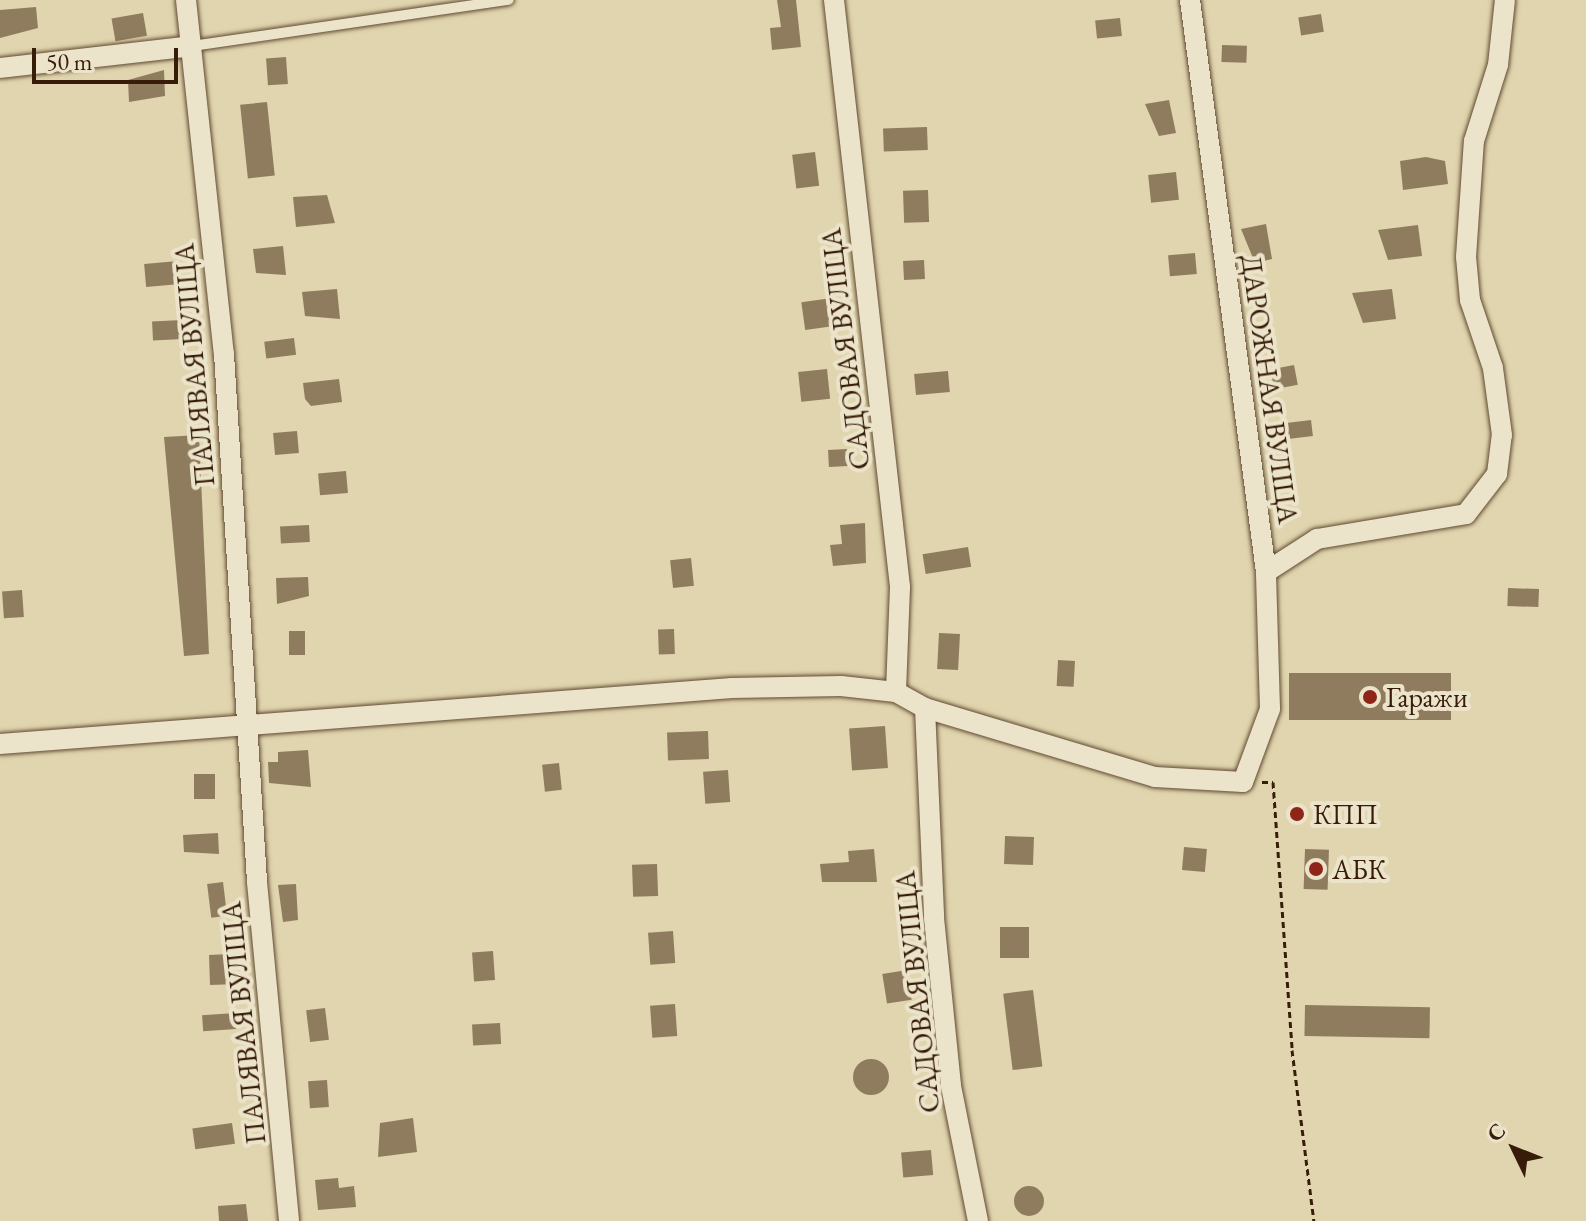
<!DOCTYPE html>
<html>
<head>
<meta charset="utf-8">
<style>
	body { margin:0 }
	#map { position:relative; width:1586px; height:1221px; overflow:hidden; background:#e0d5ae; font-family:"EB Garamond",serif }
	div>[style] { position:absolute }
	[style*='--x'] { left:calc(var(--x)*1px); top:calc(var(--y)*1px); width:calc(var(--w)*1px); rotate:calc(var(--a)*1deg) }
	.building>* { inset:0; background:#8f7c5f; transform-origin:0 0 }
	.round { border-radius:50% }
	.path>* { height:3px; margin-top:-1.5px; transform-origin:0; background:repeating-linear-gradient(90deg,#371c09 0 6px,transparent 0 10px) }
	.roads { filter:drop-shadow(0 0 2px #614a32) drop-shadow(0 0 2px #614a32) }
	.lane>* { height:10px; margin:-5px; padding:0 5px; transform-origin:5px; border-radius:5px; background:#ebe4ca }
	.street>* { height:20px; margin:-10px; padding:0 10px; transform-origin:10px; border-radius:10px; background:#ebe4ca }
	.dots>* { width:22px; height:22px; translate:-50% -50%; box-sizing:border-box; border:4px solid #ebe4ca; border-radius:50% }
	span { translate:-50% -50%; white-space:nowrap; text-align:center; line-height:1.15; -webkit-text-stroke:8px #ebe4ca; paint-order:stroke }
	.street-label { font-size:28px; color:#371c09 }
	.poi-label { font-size:28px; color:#371c09 }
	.left { translate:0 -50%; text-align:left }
	.north { position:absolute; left:1474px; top:1109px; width:80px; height:80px; -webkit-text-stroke:6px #ebe4ca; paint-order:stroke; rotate:313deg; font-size:22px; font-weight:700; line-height:32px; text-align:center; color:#371c09 }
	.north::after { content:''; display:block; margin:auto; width:28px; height:36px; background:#371c09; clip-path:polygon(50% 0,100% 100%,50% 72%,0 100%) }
	.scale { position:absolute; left:32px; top:48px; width:146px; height:36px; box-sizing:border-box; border:4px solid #371c09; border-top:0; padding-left:10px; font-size:24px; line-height:28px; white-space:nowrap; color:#371c09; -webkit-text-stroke:6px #ebe4ca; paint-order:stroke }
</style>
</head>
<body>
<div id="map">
	<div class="building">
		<i style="clip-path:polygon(777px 0,796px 0,801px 47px,772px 50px,770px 28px,781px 27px)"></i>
		<i style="clip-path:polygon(36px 7px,38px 28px,0 38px,0 10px)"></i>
		<i style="left:143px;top:13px;width:23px;height:32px;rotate:80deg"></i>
		<i style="left:1321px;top:14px;width:18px;height:23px;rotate:81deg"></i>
		<i style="left:1120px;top:18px;width:18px;height:25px;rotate:84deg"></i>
		<i style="left:1222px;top:45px;width:25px;height:17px;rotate:2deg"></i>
		<i style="left:286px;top:57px;width:27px;height:20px;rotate:86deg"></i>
		<i style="clip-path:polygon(164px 70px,165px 96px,129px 102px,128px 80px)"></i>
		<i style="clip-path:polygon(1169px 100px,1176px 133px,1159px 136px,1145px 104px)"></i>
		<i style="left:267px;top:102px;width:74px;height:27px;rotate:84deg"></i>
		<i style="left:927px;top:127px;width:23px;height:44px;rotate:88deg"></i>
		<i style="left:815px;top:152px;width:34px;height:23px;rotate:83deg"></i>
		<i style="clip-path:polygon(1426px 157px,1445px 161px,1448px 184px,1403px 190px,1400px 161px)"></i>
		<i style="left:1176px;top:172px;width:28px;height:28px;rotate:84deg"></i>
		<i style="left:928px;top:190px;width:32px;height:25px;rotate:88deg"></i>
		<i style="clip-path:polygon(327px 195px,335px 223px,296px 227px,293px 197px)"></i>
		<i style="clip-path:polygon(1266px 224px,1272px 259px,1255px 263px,1241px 229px)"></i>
		<i style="clip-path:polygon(1418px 225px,1422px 256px,1388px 260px,1378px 230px)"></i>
		<i style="clip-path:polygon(283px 246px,286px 275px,256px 273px,253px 249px)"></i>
		<i style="left:1195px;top:253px;width:21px;height:27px;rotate:85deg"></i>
		<i style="left:924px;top:260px;width:19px;height:21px;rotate:87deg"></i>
		<i style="left:178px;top:261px;width:23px;height:34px;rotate:85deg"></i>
		<i style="clip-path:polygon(337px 289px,340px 319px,305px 316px,302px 292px)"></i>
		<i style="clip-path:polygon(1392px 289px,1396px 319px,1363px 323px,1352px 293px)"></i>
		<i style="left:832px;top:298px;width:28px;height:31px;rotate:82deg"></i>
		<i style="left:182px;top:320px;width:19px;height:30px;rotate:87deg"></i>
		<i style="left:294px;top:338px;width:17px;height:30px;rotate:83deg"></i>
		<i style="left:1294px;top:365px;width:20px;height:24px;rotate:79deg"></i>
		<i style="left:827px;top:369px;width:30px;height:29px;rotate:84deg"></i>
		<i style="left:948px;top:371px;width:21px;height:34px;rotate:85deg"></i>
		<i style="clip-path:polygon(339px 379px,342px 402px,311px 406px,305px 399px,303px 383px)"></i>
		<i style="left:1311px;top:420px;width:16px;height:25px;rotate:83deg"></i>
		<i style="left:297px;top:431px;width:22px;height:24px;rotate:85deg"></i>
		<i style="clip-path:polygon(199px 435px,209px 654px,184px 656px,164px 437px)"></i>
		<i style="left:847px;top:449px;width:17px;height:19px;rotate:87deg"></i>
		<i style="left:346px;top:471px;width:22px;height:28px;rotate:85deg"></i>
		<i style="clip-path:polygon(865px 523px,866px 563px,833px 566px,830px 545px,842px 544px,840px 525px)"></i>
		<i style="left:309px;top:525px;width:17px;height:29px;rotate:87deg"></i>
		<i style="left:968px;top:547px;width:20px;height:46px;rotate:81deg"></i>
		<i style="left:691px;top:558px;width:28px;height:21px;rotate:84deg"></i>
		<i style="clip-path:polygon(308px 577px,309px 596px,277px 604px,276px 578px)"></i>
		<i style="left:1508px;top:588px;width:31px;height:18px;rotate:2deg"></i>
		<i style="left:22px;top:590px;width:27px;height:20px;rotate:86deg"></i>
		<i style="left:674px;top:629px;width:25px;height:16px;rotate:88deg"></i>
		<i style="left:289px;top:631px;width:16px;height:24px"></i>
		<i style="left:939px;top:633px;width:21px;height:36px;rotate:3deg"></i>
		<i style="left:1058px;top:660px;width:17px;height:26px;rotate:3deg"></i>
		<i style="left:1289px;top:673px;width:162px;height:47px"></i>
		<i style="left:885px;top:726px;width:42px;height:36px;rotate:86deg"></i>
		<i style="left:708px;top:731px;width:28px;height:41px;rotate:88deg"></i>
		<i style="clip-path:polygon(308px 750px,311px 787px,269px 783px,268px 762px,278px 762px,278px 752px)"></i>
		<i style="left:559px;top:763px;width:27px;height:17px;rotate:84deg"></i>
		<i style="left:728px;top:770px;width:32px;height:25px;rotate:86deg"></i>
		<i style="left:194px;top:774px;width:21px;height:25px"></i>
		<i style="clip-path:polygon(218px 833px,219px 854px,184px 852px,183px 835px)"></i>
		<i style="left:1005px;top:836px;width:29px;height:28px;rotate:2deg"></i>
		<i style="left:1184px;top:847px;width:23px;height:23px;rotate:5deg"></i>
		<i style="clip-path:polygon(874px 849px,877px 882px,822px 882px,820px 864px,849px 862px,848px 851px)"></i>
		<i style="left:1305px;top:849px;width:24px;height:40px;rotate:2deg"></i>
		<i style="left:657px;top:864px;width:32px;height:25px;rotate:88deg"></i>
		<i style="left:223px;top:882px;width:34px;height:16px;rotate:83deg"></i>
		<i style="clip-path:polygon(296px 884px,298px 920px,283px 922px,278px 885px)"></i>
		<i style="left:1000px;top:927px;width:29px;height:31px"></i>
		<i style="left:673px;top:931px;width:32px;height:25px;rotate:86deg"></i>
		<i style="left:493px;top:951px;width:29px;height:21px;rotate:86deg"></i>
		<i style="clip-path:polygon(229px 954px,239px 984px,210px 985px,209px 955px)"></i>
		<i style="left:907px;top:970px;width:30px;height:25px;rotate:81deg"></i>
		<i style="left:1033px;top:990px;width:77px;height:30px;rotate:83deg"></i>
		<i style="left:675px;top:1004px;width:32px;height:25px;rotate:86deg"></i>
		<i style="left:1305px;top:1005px;width:125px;height:31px;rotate:1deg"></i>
		<i style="left:325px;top:1008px;width:32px;height:19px;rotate:83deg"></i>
		<i style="left:235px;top:1013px;width:16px;height:33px;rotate:86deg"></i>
		<i style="left:500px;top:1023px;width:21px;height:28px;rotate:87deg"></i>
		<i class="round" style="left:853px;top:1059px;width:36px;height:36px"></i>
		<i style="left:327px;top:1080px;width:27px;height:19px;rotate:86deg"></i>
		<i style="clip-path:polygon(413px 1118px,417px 1152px,378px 1157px,380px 1123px)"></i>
		<i style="left:232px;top:1123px;width:21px;height:40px;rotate:82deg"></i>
		<i style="left:931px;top:1150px;width:25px;height:30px;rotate:85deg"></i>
		<i style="clip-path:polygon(338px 1178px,339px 1188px,354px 1186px,356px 1207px,318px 1210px,315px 1180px)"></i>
		<i class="round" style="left:1014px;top:1186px;width:30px;height:30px"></i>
		<i style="clip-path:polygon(246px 1204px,248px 1221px,219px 1221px,218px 1206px)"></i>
	</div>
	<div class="path">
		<i style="--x:1262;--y:782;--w:11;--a:0"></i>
		<i style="--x:1273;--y:782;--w:269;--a:85.9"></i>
		<i style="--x:1292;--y:1050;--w:172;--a:82.7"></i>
	</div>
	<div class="roads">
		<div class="lane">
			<i style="--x:192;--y:46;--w:320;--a:-8.3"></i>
		</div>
		<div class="street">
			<i style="--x:186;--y:0;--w:356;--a:83.9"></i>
			<i style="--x:224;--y:354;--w:529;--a:86.42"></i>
			<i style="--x:257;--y:882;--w:341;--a:84.6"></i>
			<i style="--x:834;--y:0;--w:591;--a:83.58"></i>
			<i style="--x:900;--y:587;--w:105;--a:92.2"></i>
			<i style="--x:0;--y:68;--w:193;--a:-6.5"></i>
			<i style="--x:1266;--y:572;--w:61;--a:-32.9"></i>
			<i style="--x:1317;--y:539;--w:151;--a:-9.5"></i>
			<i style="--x:1466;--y:514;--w:51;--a:-52.2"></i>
			<i style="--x:1497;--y:474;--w:39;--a:-83"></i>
			<i style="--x:1502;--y:435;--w:68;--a:-97.7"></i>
			<i style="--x:1493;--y:368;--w:72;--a:-108.7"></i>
			<i style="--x:1470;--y:300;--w:43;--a:-95.3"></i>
			<i style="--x:1466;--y:257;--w:116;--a:-86.1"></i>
			<i style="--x:1474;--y:141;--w:80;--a:-72.5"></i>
			<i style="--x:1498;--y:65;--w:65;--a:-83.9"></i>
			<i style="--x:925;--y:708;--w:210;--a:87.5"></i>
			<i style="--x:934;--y:918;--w:169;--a:84.2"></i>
			<i style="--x:951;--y:1086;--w:138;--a:78.7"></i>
			<i style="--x:0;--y:744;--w:734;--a:-4.37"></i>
			<i style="--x:732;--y:688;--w:109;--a:-1.1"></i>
			<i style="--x:841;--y:686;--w:55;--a:6.2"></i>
			<i style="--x:896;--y:692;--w:33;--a:29"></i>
			<i style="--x:925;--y:708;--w:240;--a:16.7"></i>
			<i style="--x:1155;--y:777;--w:88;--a:3.3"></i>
			<i style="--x:1243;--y:782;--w:78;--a:-69.7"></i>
			<i style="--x:1270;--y:709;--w:137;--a:-91.7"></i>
			<i style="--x:1266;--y:572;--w:577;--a:-97.57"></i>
		</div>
	</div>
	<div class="dots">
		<i style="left:1370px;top:697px;background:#8f2418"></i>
		<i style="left:1297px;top:814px;background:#8f2418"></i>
		<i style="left:1316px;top:869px;background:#8f2418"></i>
	</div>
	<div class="street-label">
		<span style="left:845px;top:349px;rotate:-97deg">САДОВАЯ ВУЛІЦА</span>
		<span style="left:194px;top:365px;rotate:-95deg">ПАЛЯВАЯ ВУЛІЦА</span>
		<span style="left:1270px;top:389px;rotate:82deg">ДАРОЖНАЯ ВУЛІЦА</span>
		<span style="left:917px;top:992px;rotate:-96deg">САДОВАЯ ВУЛІЦА</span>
		<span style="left:243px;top:1023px;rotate:-96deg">ПАЛЯВАЯ ВУЛІЦА</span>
	</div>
	<div class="poi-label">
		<span class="left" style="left:1386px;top:697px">Гаражи</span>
		<span class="left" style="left:1313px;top:814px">КПП</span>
		<span class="left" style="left:1332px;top:869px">АБК</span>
	</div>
	<div class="north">С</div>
	<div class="scale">50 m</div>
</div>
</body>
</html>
